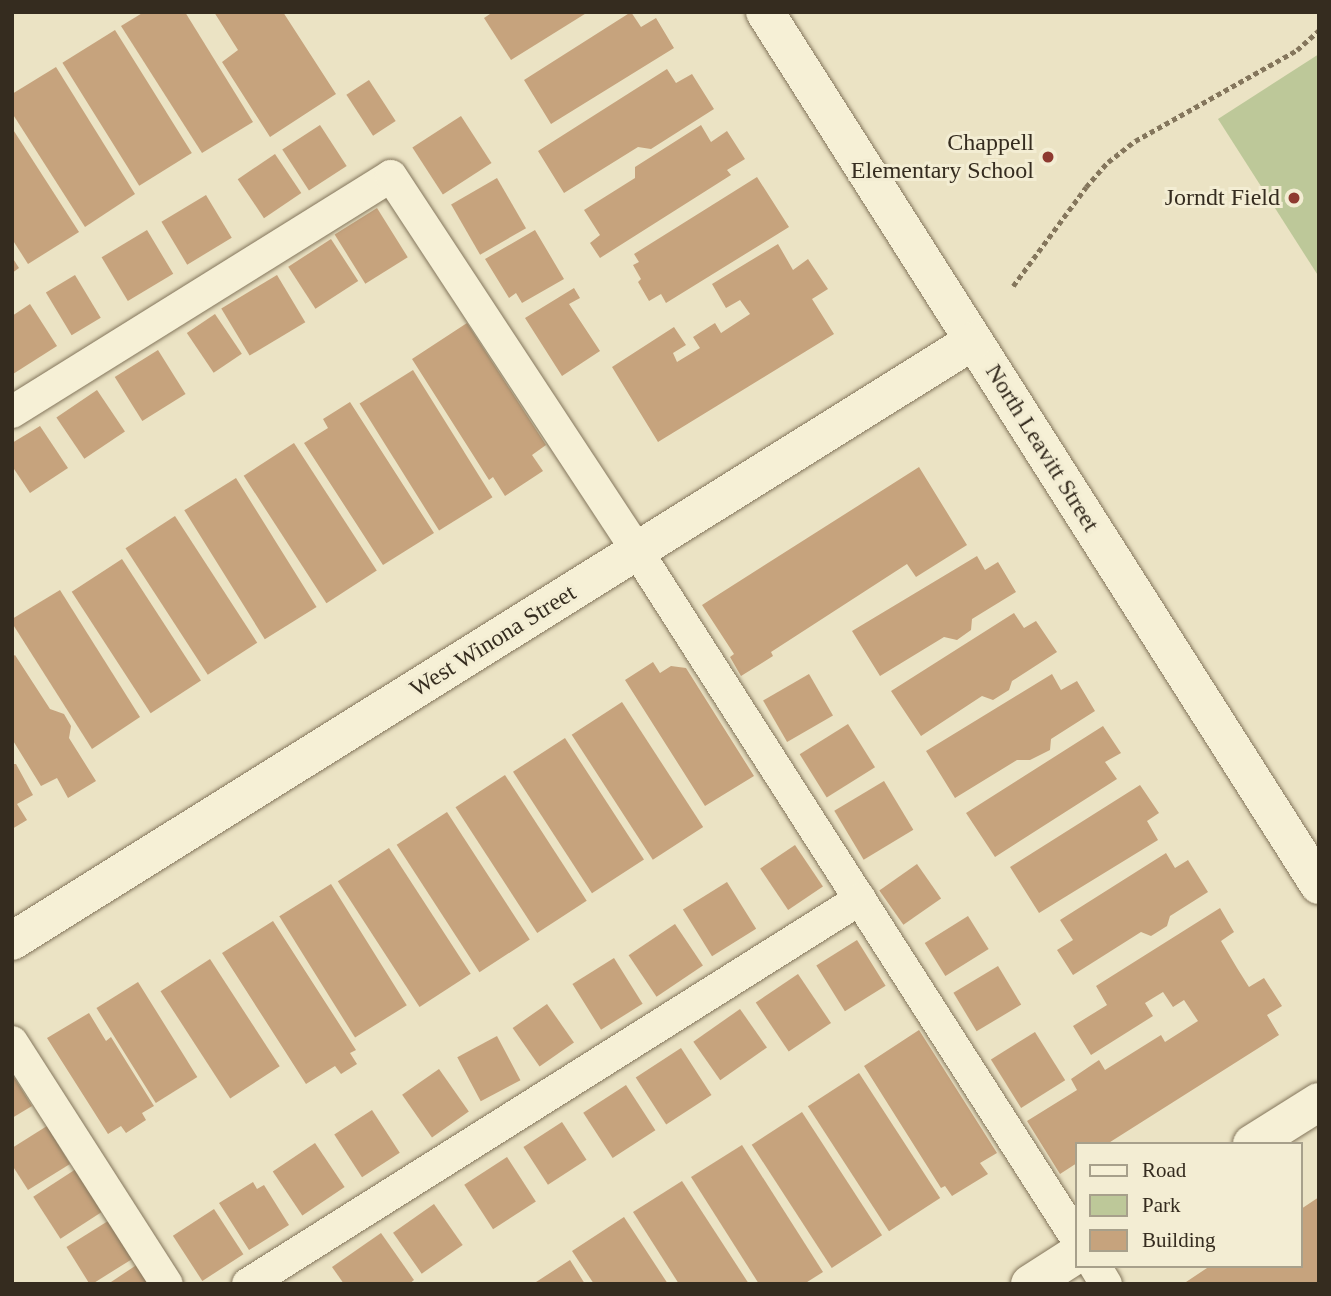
<!DOCTYPE html>
<html>
<head>
<meta charset="utf-8">
<style>
	body { margin:0 }
	#map { position:relative; width:1331px; height:1296px; overflow:hidden; background:#ebe3c4; font-family:Georgia,serif }
	div>[style] { position:absolute }
	[style*='--x'] { left:calc(var(--x)*1px); top:calc(var(--y)*1px); width:calc(var(--w)*1px); rotate:calc(var(--a)*1deg) }
	.green>* { inset:0; background:#bdc899 }
	.building>* { inset:0; background:#c6a37d; transform-origin:0 0 }
	.path>* { height:4.5px; margin-top:-2.25px; transform-origin:0; background:repeating-linear-gradient(90deg,#84765c 0 5px,transparent 0 8.5px) }
	.roads { filter:drop-shadow(0 0 2px #84765c) drop-shadow(0 0 2px #84765c) }
	.service>* { height:32px; margin:-16px; padding:0 16px; transform-origin:16px; border-radius:16px; background:#f6f0d6 }
	.minor>* { height:38px; margin:-19px; padding:0 19px; transform-origin:19px; border-radius:19px; background:#f6f0d6 }
	.dots>* { width:19px; height:19px; translate:-50% -50%; box-sizing:border-box; border:4px solid #f3edd3; border-radius:50% }
	span { translate:-50% -50%; white-space:nowrap; text-align:center; line-height:1.15; -webkit-text-stroke:6px #f3edd3; paint-order:stroke }
	.poi-label { font-size:24px; color:#352c1f }
	.right { translate:-100% -50%; text-align:right }
	.street-label { font-size:24px; color:#352c1f }
	.frame { position:absolute; inset:0; border:14px solid #352c1f; pointer-events:none }
	.legend { position:absolute; left:1075px; top:1142px; width:228px; height:126px; box-sizing:border-box; background:#f3edd3; border:2px solid #a7a08b; margin:0; padding:9px 12px; list-style:none; font-size:21px; color:#352c1f }
	.legend li { display:flex; align-items:center; gap:14px; height:35px }
	.legend b { width:35px; border:2px solid #a7a08b }
</style>
</head>
<body>
<div id="map">
	<div class="green">
		<i style="clip-path:polygon(1319px 54px,1319px 277px,1218px 119px)"></i>
	</div>
	<div class="building">
		<i style="clip-path:polygon(144px 12px,185px 12px,253px 122px,202px 153px,121px 26px)"></i>
		<i style="clip-path:polygon(214px 12px,283px 12px,336px 94px,270px 137px,222px 62px,238px 50px)"></i>
		<i style="clip-path:polygon(493px 12px,588px 12px,511px 60px,484px 18px)"></i>
		<i style="clip-path:polygon(631px 12px,641px 27px,656px 18px,674px 48px,551px 124px,524px 80px)"></i>
		<i style="left:115px;top:30px;width:145px;height:62px;rotate:58deg"></i>
		<i style="clip-path:polygon(56px 67px,135px 194px,85px 227px,12px 113px,12px 94px)"></i>
		<i style="clip-path:polygon(667px 69px,676px 83px,692px 74px,714px 109px,651px 149px,638px 147px,564px 193px,538px 151px)"></i>
		<i style="left:369px;top:80px;width:49px;height:27px;rotate:57deg"></i>
		<i style="left:461px;top:116px;width:56px;height:58px;rotate:57deg"></i>
		<i style="left:320px;top:125px;width:49px;height:45px;rotate:57deg"></i>
		<i style="clip-path:polygon(701px 125px,711px 142px,727px 131px,745px 159px,727px 170px,731px 175px,600px 258px,590px 243px,600px 235px,584px 210px,635px 178px,635px 167px)"></i>
		<i style="clip-path:polygon(12px 128px,79px 232px,28px 264px,12px 239px)"></i>
		<i style="left:275px;top:154px;width:47px;height:45px;rotate:56deg"></i>
		<i style="clip-path:polygon(757px 177px,789px 227px,666px 303px,661px 294px,649px 301px,638px 282px,641px 279px,633px 265px,639px 262px,634px 254px)"></i>
		<i style="left:497px;top:178px;width:58px;height:53px;rotate:60deg"></i>
		<i style="left:206px;top:195px;width:50px;height:52px;rotate:59deg"></i>
		<i style="left:377px;top:208px;width:58px;height:50px;rotate:58deg"></i>
		<i style="left:147px;top:230px;width:51px;height:53px;rotate:59deg"></i>
		<i style="clip-path:polygon(535px 230px,564px 279px,522px 303px,516px 293px,509px 298px,485px 259px)"></i>
		<i style="left:331px;top:239px;width:50px;height:51px;rotate:57deg"></i>
		<i style="clip-path:polygon(778px 244px,793px 270px,808px 259px,828px 289px,812px 299px,834px 334px,658px 442px,612px 367px,674px 327px,686px 345px,673px 353px,677px 362px,700px 348px,693px 337px,715px 323px,721px 333px,750px 314px,740px 300px,726px 308px,712px 284px)"></i>
		<i style="clip-path:polygon(12px 257px,19px 268px,12px 273px)"></i>
		<i style="left:75px;top:275px;width:50px;height:34px;rotate:59deg"></i>
		<i style="left:277px;top:275px;width:55px;height:65px;rotate:59deg"></i>
		<i style="clip-path:polygon(574px 288px,580px 298px,569px 304px,600px 351px,562px 376px,525px 318px)"></i>
		<i style="clip-path:polygon(30px 304px,57px 346px,13px 374px,12px 316px)"></i>
		<i style="left:215px;top:314px;width:48px;height:34px;rotate:56deg"></i>
		<i style="clip-path:polygon(467px 323px,546px 445px,532px 455px,543px 471px,505px 496px,493px 477px,489px 480px,412px 359px)"></i>
		<i style="left:158px;top:350px;width:52px;height:51px;rotate:58deg"></i>
		<i style="left:413px;top:370px;width:150px;height:63px;rotate:58deg"></i>
		<i style="left:97px;top:390px;width:50px;height:49px;rotate:56deg"></i>
		<i style="clip-path:polygon(350px 402px,434px 533px,383px 565px,304px 443px,328px 428px,323px 419px)"></i>
		<i style="clip-path:polygon(40px 426px,68px 468px,30px 493px,12px 466px,12px 443px)"></i>
		<i style="left:294px;top:443px;width:152px;height:60px;rotate:57deg"></i>
		<i style="clip-path:polygon(919px 467px,967px 545px,916px 577px,907px 564px,771px 652px,773px 656px,741px 676px,730px 657px,734px 654px,702px 605px)"></i>
		<i style="left:236px;top:478px;width:152px;height:61px;rotate:58deg"></i>
		<i style="left:175px;top:516px;width:151px;height:59px;rotate:57deg"></i>
		<i style="clip-path:polygon(977px 556px,985px 570px,998px 562px,1016px 592px,972px 619px,971px 630px,957px 640px,944px 637px,880px 676px,852px 631px)"></i>
		<i style="left:122px;top:559px;width:145px;height:60px;rotate:57deg"></i>
		<i style="clip-path:polygon(60px 590px,140px 717px,92px 749px,12px 623px,12px 619px)"></i>
		<i style="clip-path:polygon(1014px 613px,1024px 628px,1036px 621px,1057px 652px,1012px 681px,1009px 690px,993px 700px,982px 696px,921px 736px,891px 691px)"></i>
		<i style="clip-path:polygon(15px 655px,50px 709px,64px 714px,71px 726px,69px 738px,96px 781px,68px 798px,57px 778px,41px 786px,12px 739px,12px 657px)"></i>
		<i style="clip-path:polygon(653px 662px,660px 673px,671px 666px,686px 668px,754px 776px,705px 806px,625px 680px)"></i>
		<i style="left:809px;top:674px;width:48px;height:53px;rotate:60deg"></i>
		<i style="clip-path:polygon(1052px 674px,1061px 690px,1077px 681px,1095px 711px,1051px 739px,1050px 750px,1030px 760px,1017px 760px,955px 798px,926px 751px)"></i>
		<i style="left:622px;top:702px;width:149px;height:60px;rotate:57deg"></i>
		<i style="left:848px;top:724px;width:51px;height:57px;rotate:58deg"></i>
		<i style="clip-path:polygon(1103px 726px,1121px 753px,1105px 762px,1117px 779px,995px 857px,966px 813px)"></i>
		<i style="left:565px;top:738px;width:145px;height:62px;rotate:57deg"></i>
		<i style="clip-path:polygon(12px 764px,16px 764px,33px 795px,17px 804px,27px 820px,12px 829px)"></i>
		<i style="left:505px;top:775px;width:150px;height:59px;rotate:57deg"></i>
		<i style="left:884px;top:781px;width:57px;height:58px;rotate:59deg"></i>
		<i style="clip-path:polygon(1140px 785px,1159px 813px,1147px 821px,1158px 840px,1039px 913px,1010px 867px)"></i>
		<i style="left:447px;top:812px;width:152px;height:60px;rotate:57deg"></i>
		<i style="left:795px;top:845px;width:50px;height:42px;rotate:56deg"></i>
		<i style="left:389px;top:848px;width:150px;height:61px;rotate:57deg"></i>
		<i style="clip-path:polygon(1166px 853px,1175px 868px,1188px 860px,1208px 892px,1170px 916px,1167px 926px,1151px 936px,1141px 932px,1073px 975px,1057px 950px,1073px 940px,1060px 920px)"></i>
		<i style="left:917px;top:864px;width:42px;height:46px;rotate:55deg"></i>
		<i style="left:727px;top:882px;width:55px;height:52px;rotate:58deg"></i>
		<i style="left:331px;top:884px;width:143px;height:61px;rotate:58deg"></i>
		<i style="clip-path:polygon(1220px 908px,1234px 932px,1221px 941px,1237px 968px,1249px 987px,1264px 978px,1282px 1006px,1267px 1015px,1279px 1035px,1107px 1144px,1077px 1144px,1077px 1163px,1060px 1174px,1027px 1121px,1077px 1090px,1071px 1079px,1099px 1060px,1105px 1070px,1161px 1035px,1165px 1042px,1198px 1021px,1184px 1000px,1173px 1007px,1163px 992px,1145px 1003px,1153px 1016px,1091px 1055px,1073px 1026px,1107px 1005px,1096px 986px)"></i>
		<i style="left:968px;top:916px;width:39px;height:51px;rotate:58deg"></i>
		<i style="clip-path:polygon(273px 921px,356px 1050px,350px 1053px,357px 1064px,341px 1074px,335px 1066px,306px 1084px,222px 953px)"></i>
		<i style="left:675px;top:924px;width:50px;height:56px;rotate:56deg"></i>
		<i style="left:857px;top:940px;width:54px;height:48px;rotate:58deg"></i>
		<i style="left:614px;top:958px;width:54px;height:49px;rotate:58deg"></i>
		<i style="left:210px;top:959px;width:128px;height:59px;rotate:57deg"></i>
		<i style="left:998px;top:966px;width:45px;height:52px;rotate:59deg"></i>
		<i style="left:798px;top:974px;width:59px;height:51px;rotate:56deg"></i>
		<i style="left:138px;top:982px;width:112px;height:49px;rotate:58deg"></i>
		<i style="left:547px;top:1004px;width:47px;height:42px;rotate:55deg"></i>
		<i style="left:740px;top:1009px;width:47px;height:57px;rotate:55deg"></i>
		<i style="clip-path:polygon(89px 1013px,106px 1041px,111px 1037px,154px 1106px,142px 1113px,146px 1120px,126px 1133px,121px 1126px,108px 1134px,47px 1038px)"></i>
		<i style="clip-path:polygon(919px 1030px,997px 1153px,980px 1163px,988px 1174px,952px 1196px,945px 1186px,941px 1188px,864px 1066px)"></i>
		<i style="left:1035px;top:1032px;width:57px;height:52px;rotate:58deg"></i>
		<i style="left:497px;top:1036px;width:50px;height:45px;rotate:62deg"></i>
		<i style="left:681px;top:1048px;width:56px;height:54px;rotate:57deg"></i>
		<i style="left:439px;top:1069px;width:52px;height:45px;rotate:55deg"></i>
		<i style="left:859px;top:1073px;width:149px;height:61px;rotate:57deg"></i>
		<i style="clip-path:polygon(12px 1074px,32px 1106px,12px 1118px)"></i>
		<i style="left:626px;top:1085px;width:54px;height:51px;rotate:57deg"></i>
		<i style="left:372px;top:1110px;width:51px;height:45px;rotate:57deg"></i>
		<i style="left:802px;top:1112px;width:147px;height:60px;rotate:57deg"></i>
		<i style="left:562px;top:1122px;width:45px;height:46px;rotate:57deg"></i>
		<i style="clip-path:polygon(47px 1126px,70px 1164px,28px 1190px,12px 1165px,12px 1148px)"></i>
		<i style="left:315px;top:1143px;width:53px;height:51px;rotate:56deg"></i>
		<i style="clip-path:polygon(742px 1145px,823px 1272px,804px 1284px,759px 1284px,691px 1177px)"></i>
		<i style="left:507px;top:1157px;width:53px;height:51px;rotate:57deg"></i>
		<i style="left:76px;top:1169px;width:50px;height:51px;rotate:57deg"></i>
		<i style="clip-path:polygon(682px 1181px,749px 1284px,679px 1284px,633px 1212px)"></i>
		<i style="clip-path:polygon(253px 1182px,257px 1189px,264px 1185px,289px 1225px,249px 1250px,219px 1203px)"></i>
		<i style="clip-path:polygon(1319px 1197px,1319px 1284px,1183px 1284px,1210px 1266px,1301px 1266px,1301px 1209px)"></i>
		<i style="left:434px;top:1204px;width:50px;height:50px;rotate:55deg"></i>
		<i style="left:214px;top:1209px;width:54px;height:49px;rotate:57deg"></i>
		<i style="clip-path:polygon(624px 1217px,668px 1284px,594px 1284px,572px 1251px)"></i>
		<i style="left:108px;top:1221px;width:45px;height:49px;rotate:58deg"></i>
		<i style="clip-path:polygon(381px 1233px,414px 1280px,409px 1284px,344px 1284px,332px 1267px)"></i>
		<i style="clip-path:polygon(570px 1260px,585px 1284px,533px 1284px)"></i>
		<i style="clip-path:polygon(138px 1264px,151px 1284px,108px 1284px)"></i>
	</div>
	<div class="path">
		<i style="--x:1013;--y:286;--w:123;--a:-53.6"></i>
		<i style="--x:1086;--y:187;--w:33;--a:-49"></i>
		<i style="--x:1108;--y:162;--w:34;--a:-38"></i>
		<i style="--x:1135;--y:141;--w:186;--a:-29.3"></i>
		<i style="--x:1297;--y:50;--w:30;--a:-42"></i>
	</div>
	<div class="roads">
		<div class="service">
			<i style="--x:12;--y:412;--w:446;--a:-31.9"></i>
			<i style="--x:391;--y:176;--w:448;--a:56.7"></i>
			<i style="--x:637;--y:551;--w:817;--a:57.4"></i>
			<i style="--x:12;--y:1042;--w:287;--a:57.4"></i>
			<i style="--x:1095;--y:1266;--w:21;--a:59"></i>
			<i style="--x:248;--y:1284;--w:723;--a:-32.17"></i>
		</div>
		<div class="minor">
			<i style="--x:765;--y:12;--w:1034;--a:57.6"></i>
			<i style="--x:12;--y:941;--w:1133;--a:-31.98"></i>
			<i style="--x:1252;--y:1144;--w:79;--a:-32.1"></i>
			<i style="--x:1030;--y:1284;--w:56;--a:-32.6"></i>
		</div>
	</div>
	<div class="dots">
		<i style="left:1048px;top:157px;background:#8e3a30"></i>
		<i style="left:1294px;top:198px;background:#8e3a30"></i>
	</div>
	<div class="poi-label">
		<span class="right" style="left:1034px;top:157px">Chappell<br>Elementary School</span>
		<span class="right" style="left:1280px;top:198px">Jorndt Field</span>
	</div>
	<div class="street-label">
		<span style="left:1042px;top:448px;rotate:58deg">North Leavitt Street</span>
		<span style="left:493px;top:641px;rotate:-32deg">West Winona Street</span>
	</div>
	<div class="frame"></div>
	<ul class="legend">
	<li><b style="height:9px;background:#f6f0d6"></b>Road</li>
	<li><b style="height:19px;background:#bdc899"></b>Park</li>
	<li><b style="height:19px;background:#c6a37d"></b>Building</li>
	</ul>
</div>
</body>
</html>
